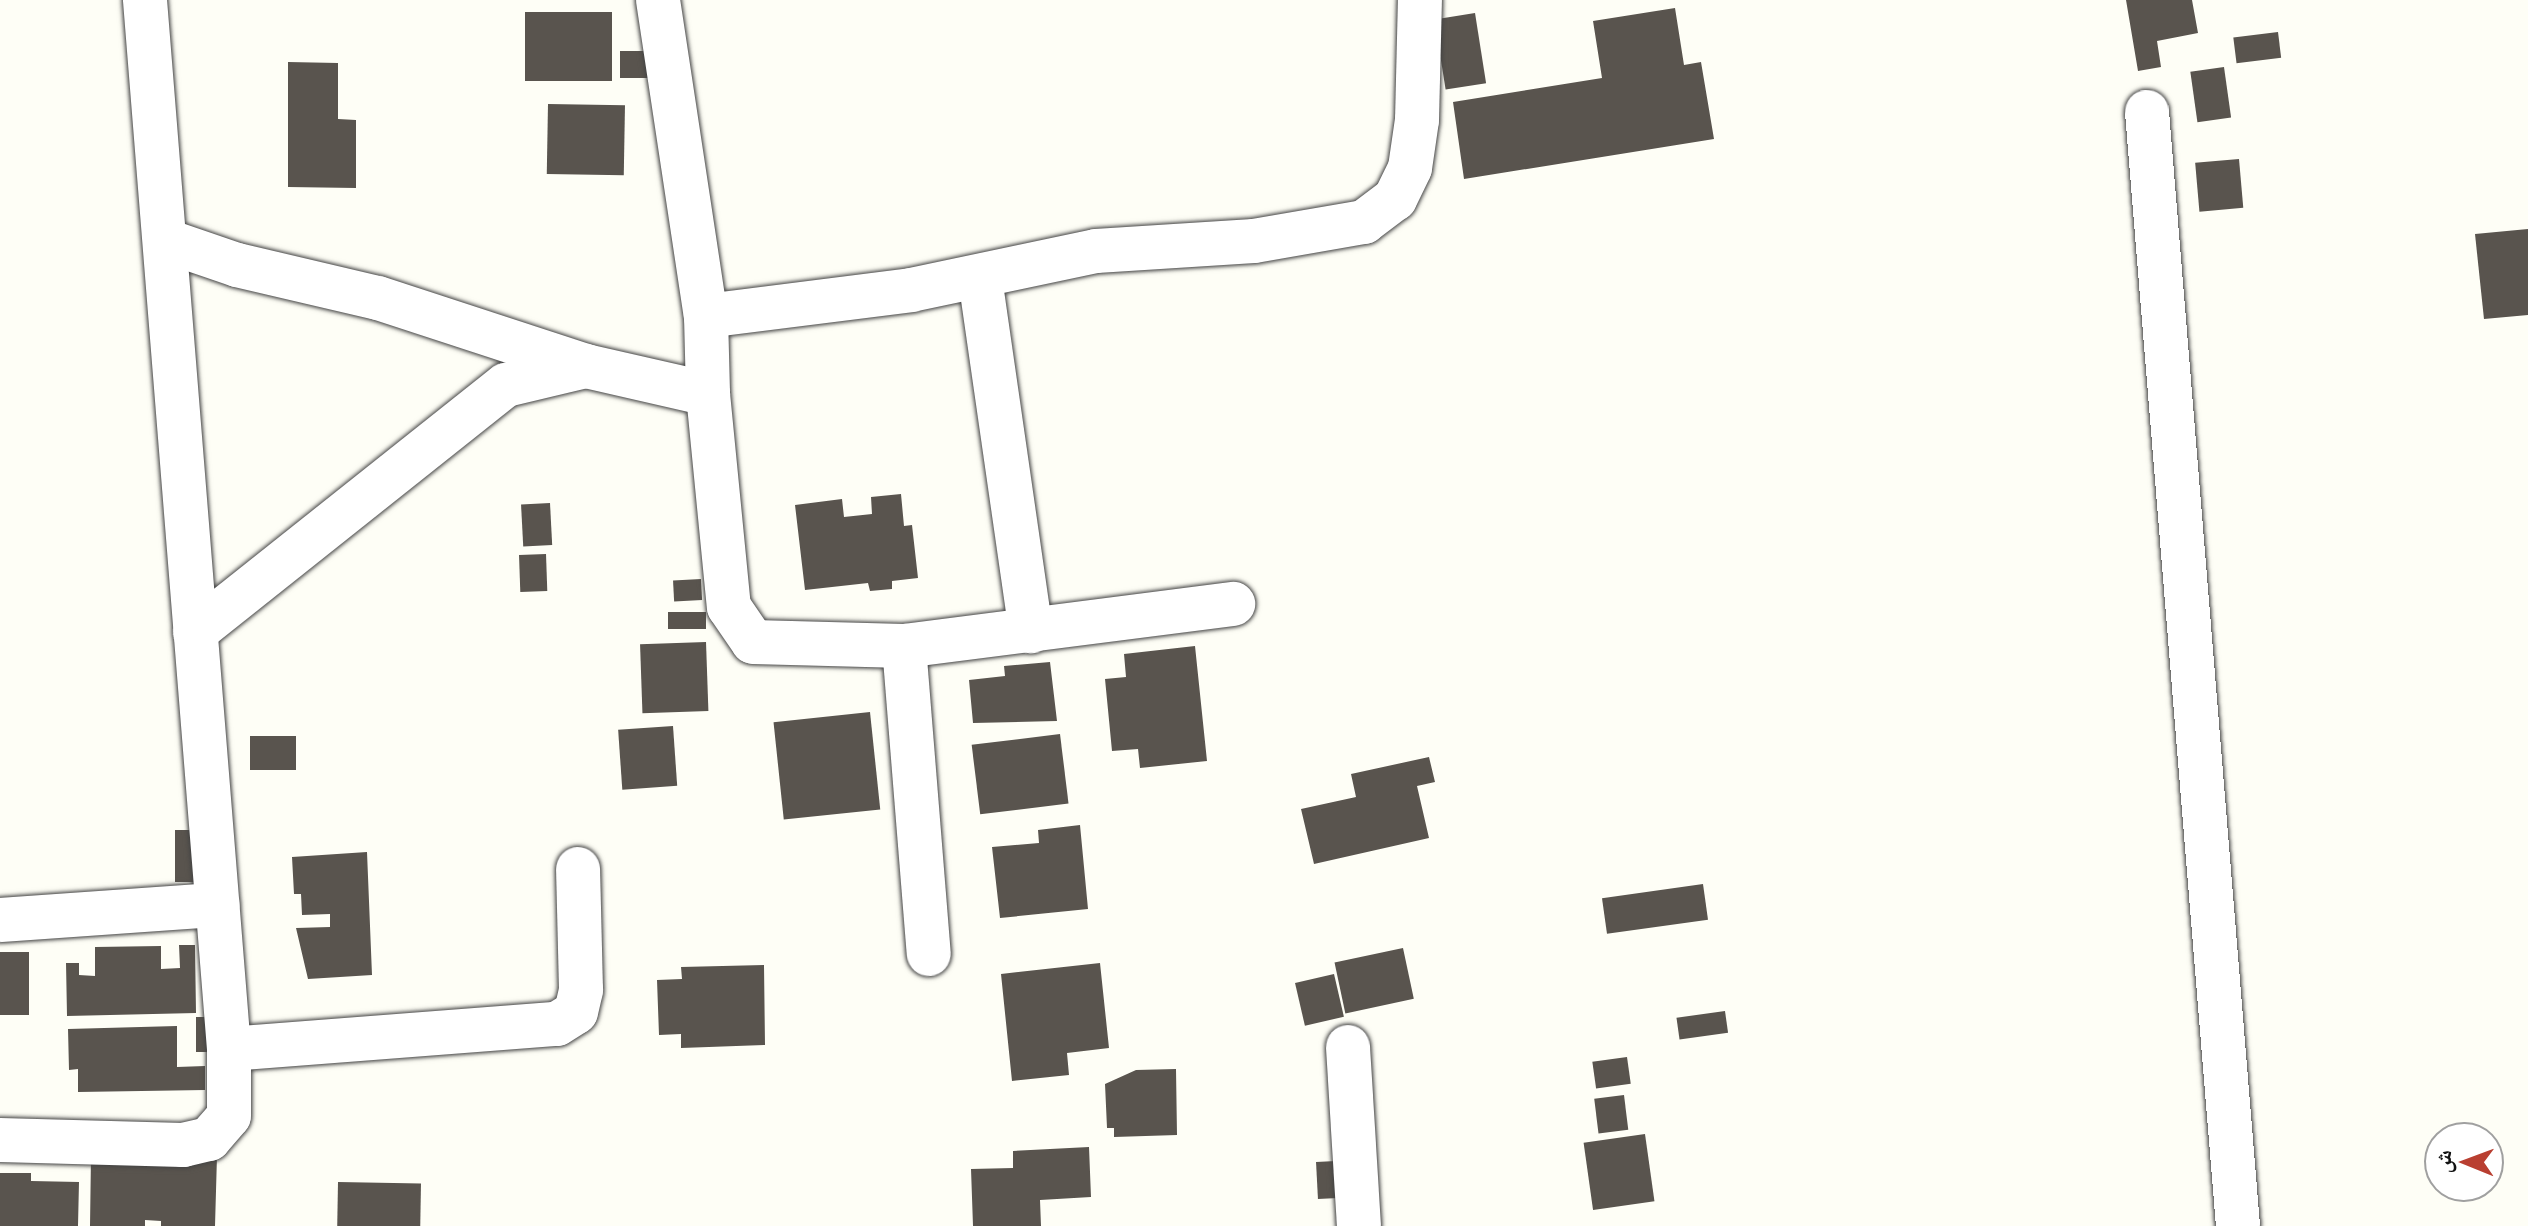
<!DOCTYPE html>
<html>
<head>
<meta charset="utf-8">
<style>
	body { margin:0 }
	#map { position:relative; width:2528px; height:1226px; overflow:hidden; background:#fefef6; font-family:Literata,"Noto Naskh Arabic",serif }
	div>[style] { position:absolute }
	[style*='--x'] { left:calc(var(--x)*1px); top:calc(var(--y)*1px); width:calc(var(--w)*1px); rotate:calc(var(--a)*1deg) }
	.building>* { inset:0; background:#59544e; transform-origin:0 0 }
	.roads { filter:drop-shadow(0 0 2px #444) drop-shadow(0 0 2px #444) }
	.minor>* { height:44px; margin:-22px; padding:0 22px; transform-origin:22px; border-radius:22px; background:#fff }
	span { translate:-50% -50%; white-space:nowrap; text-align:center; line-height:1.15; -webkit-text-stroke:8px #fff; paint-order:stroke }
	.north { position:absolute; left:2424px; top:1122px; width:80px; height:80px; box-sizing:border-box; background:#fff; border:2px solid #a0a0a0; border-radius:50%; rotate:271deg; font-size:22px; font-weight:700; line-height:32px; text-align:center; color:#111 }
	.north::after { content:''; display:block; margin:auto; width:28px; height:36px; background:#b93f31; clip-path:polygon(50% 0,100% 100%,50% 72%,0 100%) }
</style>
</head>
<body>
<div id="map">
	<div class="building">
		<i style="clip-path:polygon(2126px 0,2192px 0,2198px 33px,2157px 41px,2161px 67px,2138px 71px)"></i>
		<i style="clip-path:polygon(1675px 8px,1684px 65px,1701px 62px,1714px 139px,1464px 179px,1453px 102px,1602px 78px,1593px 21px)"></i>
		<i style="left:525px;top:12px;width:87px;height:69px"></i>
		<i style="left:1475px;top:13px;width:71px;height:41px;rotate:81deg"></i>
		<i style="left:2278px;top:32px;width:26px;height:45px;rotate:83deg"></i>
		<i style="left:620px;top:51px;width:31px;height:27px"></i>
		<i style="clip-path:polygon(288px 62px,338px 63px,338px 119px,356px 120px,356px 188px,288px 187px)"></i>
		<i style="left:2224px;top:67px;width:51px;height:34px;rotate:82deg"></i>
		<i style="left:548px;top:104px;width:77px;height:70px;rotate:1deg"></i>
		<i style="left:2239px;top:159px;width:49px;height:44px;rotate:85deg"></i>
		<i style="clip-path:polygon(2528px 229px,2528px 315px,2484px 319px,2475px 234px)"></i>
		<i style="clip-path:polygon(901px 494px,904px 526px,912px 525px,918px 578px,892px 581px,892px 589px,870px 591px,868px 583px,805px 590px,795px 505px,842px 499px,844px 517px,872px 514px,871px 497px)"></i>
		<i style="left:550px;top:503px;width:42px;height:29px;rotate:87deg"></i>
		<i style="left:546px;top:554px;width:37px;height:27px;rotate:88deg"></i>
		<i style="left:701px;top:579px;width:21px;height:28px;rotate:87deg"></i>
		<i style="left:706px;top:612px;width:17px;height:38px;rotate:90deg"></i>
		<i style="left:706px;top:642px;width:69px;height:66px;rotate:88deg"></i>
		<i style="clip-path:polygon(1195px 646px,1207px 761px,1140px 768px,1138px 749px,1112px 751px,1105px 679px,1126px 677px,1124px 654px)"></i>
		<i style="clip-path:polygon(1050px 662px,1057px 721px,973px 723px,969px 680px,1005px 676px,1004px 666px)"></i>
		<i style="left:870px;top:712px;width:98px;height:97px;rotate:84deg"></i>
		<i style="left:673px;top:726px;width:60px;height:55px;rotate:86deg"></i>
		<i style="left:1060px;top:734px;width:70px;height:89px;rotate:83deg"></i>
		<i style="left:296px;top:736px;width:34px;height:46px;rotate:90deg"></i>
		<i style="clip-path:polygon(1429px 757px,1435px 782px,1417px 786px,1429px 838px,1314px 864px,1301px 809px,1356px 797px,1351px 774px)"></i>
		<i style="clip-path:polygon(1080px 825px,1088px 909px,1000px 918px,992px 847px,1039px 843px,1038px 830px)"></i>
		<i style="left:175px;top:830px;width:28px;height:52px"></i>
		<i style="clip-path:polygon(367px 852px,372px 975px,308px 979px,296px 928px,330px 927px,330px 914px,302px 915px,301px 894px,294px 894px,292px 857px)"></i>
		<i style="left:1703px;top:884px;width:36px;height:102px;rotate:82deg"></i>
		<i style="clip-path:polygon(179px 945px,195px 945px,196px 1013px,67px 1016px,66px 963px,79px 963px,79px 975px,95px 976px,95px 947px,161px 946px,161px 969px,180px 968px)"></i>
		<i style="left:1403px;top:948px;width:52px;height:70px;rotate:78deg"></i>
		<i style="left:0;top:952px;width:29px;height:63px"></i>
		<i style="clip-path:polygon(1100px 963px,1109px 1048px,1067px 1053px,1069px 1075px,1012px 1081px,1001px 974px)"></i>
		<i style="clip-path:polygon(764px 965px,765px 1045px,681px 1048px,681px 1034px,659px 1035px,657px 980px,682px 979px,681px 967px)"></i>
		<i style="left:1334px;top:974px;width:44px;height:40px;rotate:77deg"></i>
		<i style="left:1725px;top:1011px;width:22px;height:49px;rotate:82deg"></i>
		<i style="left:196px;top:1017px;width:21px;height:35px"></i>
		<i style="clip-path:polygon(177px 1026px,177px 1067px,205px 1066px,205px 1090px,78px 1092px,78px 1069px,69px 1070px,68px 1029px)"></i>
		<i style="left:1627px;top:1057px;width:27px;height:35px;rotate:82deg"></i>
		<i style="clip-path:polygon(1176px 1069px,1177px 1135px,1114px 1137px,1114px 1128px,1107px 1128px,1105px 1084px,1136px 1070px)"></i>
		<i style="left:1624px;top:1095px;width:35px;height:30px;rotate:83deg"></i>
		<i style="left:1645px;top:1134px;width:68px;height:62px;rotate:82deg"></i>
		<i style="clip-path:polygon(1089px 1147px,1091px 1197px,1040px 1200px,1041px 1226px,973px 1226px,971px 1169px,1013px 1168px,1013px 1151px)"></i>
		<i style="clip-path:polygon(91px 1155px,217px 1156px,215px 1226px,161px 1226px,161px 1221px,145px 1220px,145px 1226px,90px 1226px)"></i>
		<i style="left:1336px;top:1161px;width:37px;height:20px;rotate:87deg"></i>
		<i style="clip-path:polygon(0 1173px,31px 1173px,31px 1181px,79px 1182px,78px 1226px,0 1226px)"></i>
		<i style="left:338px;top:1182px;width:83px;height:44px;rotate:1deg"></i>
	</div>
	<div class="roads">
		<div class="minor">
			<i style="--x:658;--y:0;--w:320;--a:81.4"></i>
			<i style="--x:706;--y:316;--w:78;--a:88.5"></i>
			<i style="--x:708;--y:394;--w:214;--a:84.4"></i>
			<i style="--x:729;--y:607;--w:42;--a:55.6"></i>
			<i style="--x:753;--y:642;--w:151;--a:1.5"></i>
			<i style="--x:904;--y:646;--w:332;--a:-7.3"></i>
			<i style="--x:2147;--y:112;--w:1118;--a:85.33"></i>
			<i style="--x:167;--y:241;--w:74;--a:18.9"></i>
			<i style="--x:237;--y:265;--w:145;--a:13.2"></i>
			<i style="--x:378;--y:298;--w:219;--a:18.1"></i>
			<i style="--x:586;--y:366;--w:125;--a:12.9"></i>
			<i style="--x:980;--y:278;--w:357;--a:81.8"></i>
			<i style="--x:706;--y:316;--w:207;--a:-7.2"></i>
			<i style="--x:911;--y:290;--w:189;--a:-11.9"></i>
			<i style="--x:1096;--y:251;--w:158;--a:-3.6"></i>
			<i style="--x:1254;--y:241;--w:112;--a:-9.8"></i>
			<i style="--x:1364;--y:222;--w:39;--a:-37"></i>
			<i style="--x:1395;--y:199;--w:34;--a:-64"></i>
			<i style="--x:1410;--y:168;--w:49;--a:-81.7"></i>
			<i style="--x:1417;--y:120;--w:120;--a:-88.6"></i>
			<i style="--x:195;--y:632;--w:397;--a:-38.5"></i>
			<i style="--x:506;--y:385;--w:82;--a:-13.4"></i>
			<i style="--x:904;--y:646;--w:309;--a:85.4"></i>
			<i style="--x:0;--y:920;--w:218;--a:-4"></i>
			<i style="--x:1348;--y:1047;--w:179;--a:86.5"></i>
			<i style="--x:229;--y:1049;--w:329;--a:-4.4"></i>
			<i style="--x:557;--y:1024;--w:22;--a:-32"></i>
			<i style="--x:576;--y:1012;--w:23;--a:-77"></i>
			<i style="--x:581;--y:990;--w:121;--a:-91.4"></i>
			<i style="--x:0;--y:1140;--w:183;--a:1.6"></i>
			<i style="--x:183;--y:1145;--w:27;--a:-13"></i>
			<i style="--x:209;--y:1139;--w:30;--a:-49"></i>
			<i style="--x:229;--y:1116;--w:67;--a:-90"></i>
			<i style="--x:229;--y:1049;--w:1052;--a:-94.58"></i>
		</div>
	</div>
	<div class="north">ش</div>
</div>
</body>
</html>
